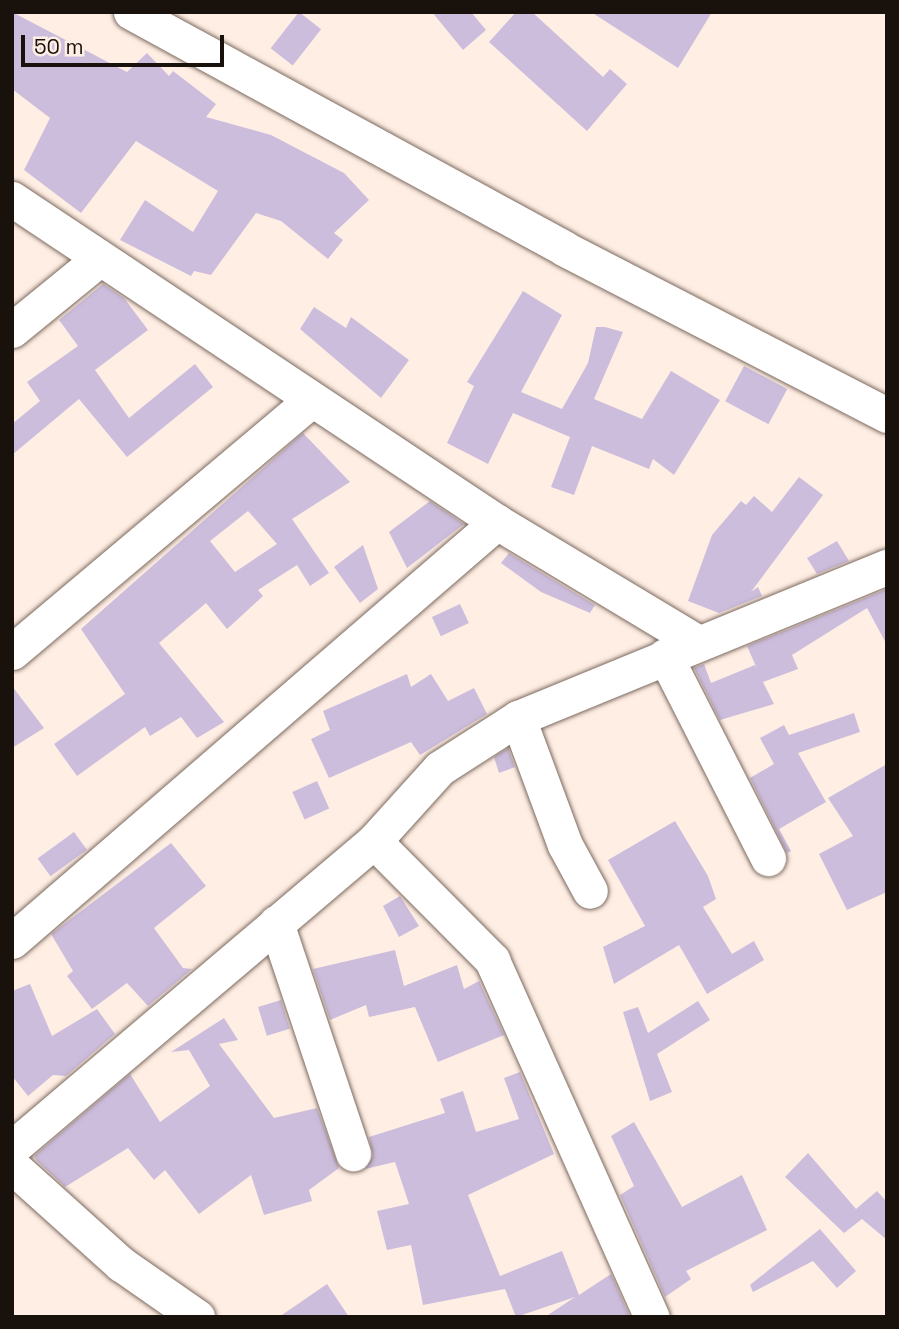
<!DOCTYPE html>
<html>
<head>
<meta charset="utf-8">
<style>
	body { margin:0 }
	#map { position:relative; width:899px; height:1329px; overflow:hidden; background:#ffeee4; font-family:"Space Grotesk",sans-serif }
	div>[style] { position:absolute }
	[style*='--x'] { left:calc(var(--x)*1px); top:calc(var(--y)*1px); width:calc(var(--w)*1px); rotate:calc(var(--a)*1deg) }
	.building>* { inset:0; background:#cdbddd; transform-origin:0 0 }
	.roads { filter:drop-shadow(0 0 2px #7c6a5f) drop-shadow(0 0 2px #7c6a5f) }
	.minor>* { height:35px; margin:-17.5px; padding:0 17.5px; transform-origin:17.5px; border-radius:17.5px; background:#fff }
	span { translate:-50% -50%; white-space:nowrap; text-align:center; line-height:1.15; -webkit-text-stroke:7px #ffeee4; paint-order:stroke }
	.frame { position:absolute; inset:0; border:14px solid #18110c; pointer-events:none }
	.scale { position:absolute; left:21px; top:35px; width:203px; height:32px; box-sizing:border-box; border:4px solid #18110c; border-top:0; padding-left:9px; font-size:21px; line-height:24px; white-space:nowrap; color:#18110c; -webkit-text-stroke:5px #ffeee4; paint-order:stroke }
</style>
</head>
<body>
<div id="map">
	<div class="building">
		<i style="clip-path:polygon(12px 12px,127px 72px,147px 53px,169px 76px,173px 71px,216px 104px,206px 117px,271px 135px,344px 173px,369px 200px,334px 233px,343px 240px,328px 259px,281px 221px,256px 213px,211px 275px,194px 271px,191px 276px,120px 240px,145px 200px,193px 232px,218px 191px,136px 141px,81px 213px,24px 170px,50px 118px,12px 89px)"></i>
		<i style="left:299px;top:12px;width:28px;height:46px;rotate:38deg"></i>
		<i style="clip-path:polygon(432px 12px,471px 12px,486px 30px,463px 50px)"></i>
		<i style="clip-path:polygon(516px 12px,532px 12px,603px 77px,610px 69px,627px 84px,587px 131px,489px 42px)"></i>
		<i style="clip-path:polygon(591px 12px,712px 12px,678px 68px)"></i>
		<i style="clip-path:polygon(103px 284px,124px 298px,148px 330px,95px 370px,129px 418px,195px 364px,213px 387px,127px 457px,79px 399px,12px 455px,12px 424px,40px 401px,27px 382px,78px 346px,59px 320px)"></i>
		<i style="clip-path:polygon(523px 291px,562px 315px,521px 392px,562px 409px,588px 363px,596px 327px,605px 327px,623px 332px,594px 399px,642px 419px,671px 371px,720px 400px,674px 475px,653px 459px,649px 469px,592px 446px,574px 495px,551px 487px,570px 437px,513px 413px,488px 464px,447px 443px,474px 386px,467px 382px)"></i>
		<i style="clip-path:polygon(314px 307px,346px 328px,351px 317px,409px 360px,381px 398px,300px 329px)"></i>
		<i style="left:744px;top:366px;width:49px;height:40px;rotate:28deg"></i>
		<i style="clip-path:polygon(evenodd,303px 433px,350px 482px,292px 519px,329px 573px,310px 586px,297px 565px,258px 590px,263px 596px,227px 629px,206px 603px,159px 643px,224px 722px,197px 738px,181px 717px,150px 736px,145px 727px,77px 776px,54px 744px,125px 694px,81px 629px,303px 433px,248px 511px,277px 544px,235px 572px,210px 541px,248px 511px)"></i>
		<i style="clip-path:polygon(799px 477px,823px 495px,751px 592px,758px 587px,762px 596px,719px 613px,688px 601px,712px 535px,741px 501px,746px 505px,754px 496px,772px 512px)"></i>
		<i style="clip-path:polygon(430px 501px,464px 524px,407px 568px,389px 532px)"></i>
		<i style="clip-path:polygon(837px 541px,849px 561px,817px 574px,807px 558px)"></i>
		<i style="clip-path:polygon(363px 545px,378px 589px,360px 603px,334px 567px)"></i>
		<i style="clip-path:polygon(509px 553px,595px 605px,590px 613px,541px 592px,501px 563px)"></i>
		<i style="clip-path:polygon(887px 589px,887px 645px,867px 608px,792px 655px,798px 669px,763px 682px,774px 704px,720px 720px,694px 668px,704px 664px,711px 683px,755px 665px,758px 671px,747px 646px)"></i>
		<i style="left:460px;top:604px;width:21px;height:31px;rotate:65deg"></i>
		<i style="clip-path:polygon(407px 674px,411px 687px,431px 674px,448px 701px,474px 688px,487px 714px,420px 755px,411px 742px,329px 778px,311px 739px,330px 730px,323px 711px)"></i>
		<i style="clip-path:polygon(12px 686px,44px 728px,12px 748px)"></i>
		<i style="clip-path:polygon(854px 713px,860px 732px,798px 753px,826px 802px,779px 829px,791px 851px,787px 853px,750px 778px,774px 764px,760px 738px,784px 725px,789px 735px)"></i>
		<i style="clip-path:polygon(508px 748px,515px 767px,499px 773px,494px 757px)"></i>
		<i style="clip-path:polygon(887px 764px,887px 892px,847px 910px,819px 854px,853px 836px,828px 798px)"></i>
		<i style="left:317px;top:781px;width:30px;height:27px;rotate:66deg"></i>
		<i style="clip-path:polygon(675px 821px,708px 876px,716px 899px,703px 907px,732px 954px,754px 941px,764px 960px,707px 994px,679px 945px,614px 984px,603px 947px,645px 926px,608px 860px)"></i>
		<i style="left:74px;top:832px;width:22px;height:45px;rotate:54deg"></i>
		<i style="clip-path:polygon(171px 843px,206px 886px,154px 928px,183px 968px,192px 969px,148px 1006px,127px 983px,92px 1009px,67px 976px,73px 971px,51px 934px)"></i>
		<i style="clip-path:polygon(400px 896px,419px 926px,399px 937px,383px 906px)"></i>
		<i style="clip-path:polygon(395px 950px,404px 986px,457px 965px,464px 989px,479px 981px,504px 1035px,438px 1062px,415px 1007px,369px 1017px,366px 1005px,330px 1020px,313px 969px)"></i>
		<i style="clip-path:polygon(30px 984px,52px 1036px,97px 1009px,115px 1034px,66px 1076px,53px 1075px,28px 1096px,12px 1076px,12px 991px)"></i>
		<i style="left:281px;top:1000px;width:30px;height:24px;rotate:73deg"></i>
		<i style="clip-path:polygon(698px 1001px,710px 1020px,657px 1054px,672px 1092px,650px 1101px,623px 1012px,638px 1007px,648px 1033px)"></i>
		<i style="clip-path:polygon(224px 1018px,238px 1040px,219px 1044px,274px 1118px,317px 1108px,339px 1168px,309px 1190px,312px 1201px,264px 1215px,251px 1175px,199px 1214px,165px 1170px,154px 1180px,128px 1148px,65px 1187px,37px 1161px,34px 1156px,130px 1074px,160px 1122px,210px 1086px,189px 1050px,171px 1052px)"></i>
		<i style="clip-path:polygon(520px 1072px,554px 1154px,468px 1195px,500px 1276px,562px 1251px,579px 1295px,611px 1274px,630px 1317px,545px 1317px,575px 1297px,516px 1317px,505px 1289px,423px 1305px,411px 1245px,387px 1250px,377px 1211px,409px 1204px,395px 1162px,365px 1169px,373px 1156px,369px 1137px,445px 1113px,440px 1099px,463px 1091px,476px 1132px,519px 1119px,504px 1078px)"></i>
		<i style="clip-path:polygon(634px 1122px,682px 1207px,742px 1175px,767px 1230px,686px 1271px,691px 1279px,665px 1297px,620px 1195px,634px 1186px,611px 1136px)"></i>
		<i style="clip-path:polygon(808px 1153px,856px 1209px,877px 1191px,887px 1202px,887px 1240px,862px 1219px,844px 1233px,785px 1177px)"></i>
		<i style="clip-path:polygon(820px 1229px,856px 1271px,837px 1288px,813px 1261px,753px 1292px,750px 1285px)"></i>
		<i style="clip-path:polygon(327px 1284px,349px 1317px,279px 1317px)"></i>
	</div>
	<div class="roads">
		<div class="minor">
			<i style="--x:131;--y:12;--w:494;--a:28.6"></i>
			<i style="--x:565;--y:249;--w:362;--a:27.3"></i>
			<i style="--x:12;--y:199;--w:583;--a:33.66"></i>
			<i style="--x:497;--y:522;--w:233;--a:31"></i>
			<i style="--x:12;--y:330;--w:112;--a:-39.2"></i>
			<i style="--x:12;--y:652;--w:391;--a:-40.1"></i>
			<i style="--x:665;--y:656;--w:227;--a:63"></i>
			<i style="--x:518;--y:718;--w:135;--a:69.7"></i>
			<i style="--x:565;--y:845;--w:52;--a:61.5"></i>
			<i style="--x:374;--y:841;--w:168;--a:45.2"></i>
			<i style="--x:492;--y:960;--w:391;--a:65.9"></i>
			<i style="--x:276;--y:923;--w:243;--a:71.5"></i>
			<i style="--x:12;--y:941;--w:641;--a:-40.82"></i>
			<i style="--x:12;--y:1148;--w:475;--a:-40.3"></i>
			<i style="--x:374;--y:841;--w:98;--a:-47.9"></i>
			<i style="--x:440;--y:768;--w:93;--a:-32.7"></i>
			<i style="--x:518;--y:718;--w:399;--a:-22.3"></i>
			<i style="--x:12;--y:1166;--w:147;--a:42"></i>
			<i style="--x:121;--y:1264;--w:93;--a:34.9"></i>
		</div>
	</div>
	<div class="frame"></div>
	<div class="scale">50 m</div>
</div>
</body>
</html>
